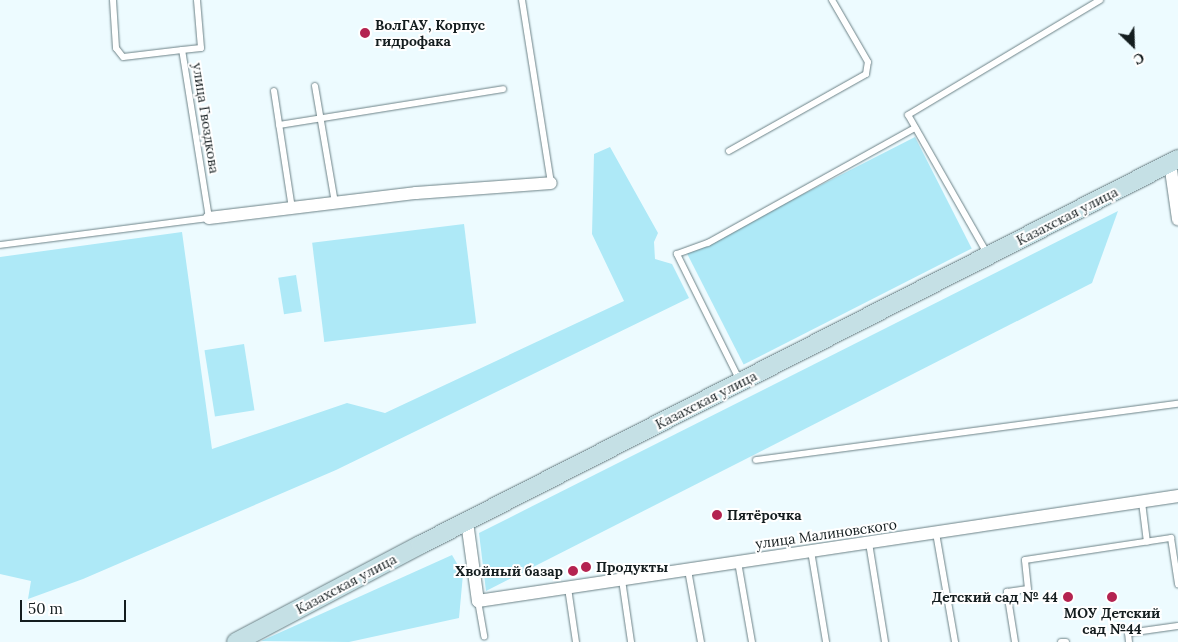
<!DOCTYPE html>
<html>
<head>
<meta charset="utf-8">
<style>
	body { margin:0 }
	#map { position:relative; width:1178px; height:642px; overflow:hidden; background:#edfbff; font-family:Lora,serif }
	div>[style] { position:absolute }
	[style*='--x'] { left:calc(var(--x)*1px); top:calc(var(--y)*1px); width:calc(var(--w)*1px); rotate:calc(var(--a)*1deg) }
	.green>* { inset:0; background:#aee9f7; transform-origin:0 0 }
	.roads { filter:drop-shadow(0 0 1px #6c8287) drop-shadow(0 0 1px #6c8287) }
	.service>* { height:6px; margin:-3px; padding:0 3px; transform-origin:3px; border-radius:3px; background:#fff }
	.minor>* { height:12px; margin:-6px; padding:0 6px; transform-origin:6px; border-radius:6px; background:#fff }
	.secondary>* { height:18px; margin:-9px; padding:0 9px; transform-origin:9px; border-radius:9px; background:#c5e0e5 }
	.dots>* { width:14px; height:14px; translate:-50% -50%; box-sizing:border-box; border:2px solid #fff; border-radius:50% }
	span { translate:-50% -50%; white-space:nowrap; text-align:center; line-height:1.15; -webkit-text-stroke:4px #fff; paint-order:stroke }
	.poi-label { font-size:14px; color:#141d1f; font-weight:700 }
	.left { translate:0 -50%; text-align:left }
	.right { translate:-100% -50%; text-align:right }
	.street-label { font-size:14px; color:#141d1f }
	.north { position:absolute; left:1108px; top:20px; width:50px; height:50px; -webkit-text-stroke:4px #fff; paint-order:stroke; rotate:156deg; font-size:14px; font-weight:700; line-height:20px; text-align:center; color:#141d1f }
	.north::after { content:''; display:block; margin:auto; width:18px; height:22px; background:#141d1f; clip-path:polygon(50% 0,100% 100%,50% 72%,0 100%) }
	.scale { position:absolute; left:20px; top:600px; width:106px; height:22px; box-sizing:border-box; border:2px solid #141d1f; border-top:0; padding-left:6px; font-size:15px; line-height:18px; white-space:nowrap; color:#141d1f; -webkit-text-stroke:4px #fff; paint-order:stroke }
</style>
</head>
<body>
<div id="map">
	<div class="green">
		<i style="left:915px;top:137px;width:125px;height:256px;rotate:63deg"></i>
		<i style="clip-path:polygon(610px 147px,658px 233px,654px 242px,655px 259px,672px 264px,689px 298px,336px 470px,83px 579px,28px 599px,31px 581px,0 574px,0 257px,182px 232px,212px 449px,347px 403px,385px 413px,624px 301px,592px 234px,594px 154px)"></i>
		<i style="clip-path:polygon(1118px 211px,1092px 283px,486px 591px,479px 533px)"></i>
		<i style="left:464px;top:224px;width:100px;height:153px;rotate:83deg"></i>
		<i style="left:296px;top:275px;width:37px;height:18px;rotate:81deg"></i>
		<i style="left:244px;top:344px;width:67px;height:40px;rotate:81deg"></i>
		<i style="clip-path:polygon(452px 555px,463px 574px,459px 618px,349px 642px,261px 641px)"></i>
	</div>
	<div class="roads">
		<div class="service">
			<i style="--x:522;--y:0;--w:185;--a:81"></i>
			<i style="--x:182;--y:50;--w:19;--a:-6"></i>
			<i style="--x:201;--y:48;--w:48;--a:-94.8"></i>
			<i style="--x:315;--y:86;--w:119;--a:80.3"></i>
			<i style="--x:274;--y:91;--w:118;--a:81.3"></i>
			<i style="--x:279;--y:125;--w:227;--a:-9.1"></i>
			<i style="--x:729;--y:151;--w:157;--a:-29.3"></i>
			<i style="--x:866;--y:74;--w:12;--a:-81"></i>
			<i style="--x:868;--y:62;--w:72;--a:-120.1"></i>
			<i style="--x:0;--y:245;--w:211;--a:-7.4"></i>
			<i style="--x:209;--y:218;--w:170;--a:-99.1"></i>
			<i style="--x:182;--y:50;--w:59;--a:173.2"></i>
			<i style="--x:123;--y:57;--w:11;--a:-128"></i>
			<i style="--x:116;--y:48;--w:48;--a:-93.6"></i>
			<i style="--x:988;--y:255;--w:161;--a:-119.7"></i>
			<i style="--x:908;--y:115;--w:224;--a:-30.9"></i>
			<i style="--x:740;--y:381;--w:142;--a:-116.4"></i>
			<i style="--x:677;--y:254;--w:33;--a:-20"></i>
			<i style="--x:708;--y:243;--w:237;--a:-29.1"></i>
			<i style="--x:756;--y:460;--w:426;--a:-7.6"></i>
			<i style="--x:1142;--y:502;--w:40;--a:82.9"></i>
			<i style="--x:936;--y:533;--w:111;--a:80.1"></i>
			<i style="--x:869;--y:543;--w:100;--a:80.8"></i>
			<i style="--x:811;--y:551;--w:92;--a:80.6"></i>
			<i style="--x:738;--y:562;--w:81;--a:80.1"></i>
			<i style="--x:688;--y:570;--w:73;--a:79.8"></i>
			<i style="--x:622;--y:580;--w:63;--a:81.7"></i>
			<i style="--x:568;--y:588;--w:55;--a:81.6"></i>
			<i style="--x:478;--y:601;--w:36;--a:80"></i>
			<i style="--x:1015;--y:642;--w:51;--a:-99.1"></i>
			<i style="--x:1007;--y:592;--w:21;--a:-8"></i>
			<i style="--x:1028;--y:589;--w:29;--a:-96"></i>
			<i style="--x:1025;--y:560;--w:148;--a:-8.6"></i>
			<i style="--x:1171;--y:538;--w:47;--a:81.3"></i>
			<i style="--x:1061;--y:642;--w:5;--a:0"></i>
			<i style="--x:1129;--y:642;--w:9;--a:-96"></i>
			<i style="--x:1128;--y:633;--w:50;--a:-8"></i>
		</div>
		<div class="minor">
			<i style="--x:1170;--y:163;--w:57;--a:81.9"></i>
			<i style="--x:209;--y:218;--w:209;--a:-6.9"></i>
			<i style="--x:416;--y:193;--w:135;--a:-4.2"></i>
			<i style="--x:467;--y:522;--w:80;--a:82.1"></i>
			<i style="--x:478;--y:601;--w:708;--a:-8.53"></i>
		</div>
		<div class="secondary">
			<i style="--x:236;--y:642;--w:208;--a:-27.8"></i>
			<i style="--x:420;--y:545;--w:851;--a:-26.99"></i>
		</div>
	</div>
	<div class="dots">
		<i style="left:365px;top:33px;background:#b42350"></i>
		<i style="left:717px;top:515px;background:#b42350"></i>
		<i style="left:586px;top:567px;background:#b42350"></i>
		<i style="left:573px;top:571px;background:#b42350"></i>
		<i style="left:1068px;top:597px;background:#b42350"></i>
		<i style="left:1112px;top:597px;background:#b42350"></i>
	</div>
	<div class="poi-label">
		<span class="left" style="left:375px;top:33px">ВолГАУ, Корпус<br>гидрофака</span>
		<span class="left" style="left:727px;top:515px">Пятёрочка</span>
		<span class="left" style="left:596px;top:567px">Продукты</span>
		<span class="right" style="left:563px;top:571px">Хвойный базар</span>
		<span class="right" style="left:1058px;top:597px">Детский сад № 44</span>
		<span style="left:1112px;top:621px">МОУ Детский<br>сад №44</span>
	</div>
	<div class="street-label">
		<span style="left:206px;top:118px;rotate:81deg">улица Гвоздкова</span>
		<span style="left:1067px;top:216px;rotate:-27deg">Казахская улица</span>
		<span style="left:706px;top:400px;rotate:-27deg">Казахская улица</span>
		<span style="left:826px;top:534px;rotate:-8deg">улица Малиновского</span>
		<span style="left:346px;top:584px;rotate:-28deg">Казахская улица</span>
	</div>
	<div class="north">С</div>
	<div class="scale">50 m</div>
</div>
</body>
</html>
